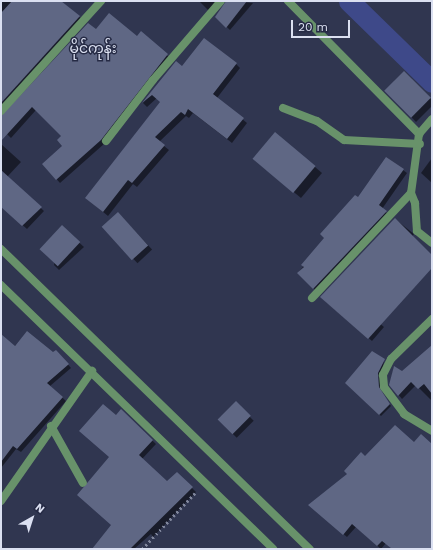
<!DOCTYPE html>
<html>
<head>
<meta charset="utf-8">
<style>
	body { margin:0 }
	#map { position:relative; width:433px; height:550px; overflow:hidden; background:#303650; font-family:"Work Sans","Noto Sans Myanmar",sans-serif }
	div>[style] { position:absolute }
	[style*='--x'] { left:calc(var(--x)*1px); top:calc(var(--y)*1px); width:calc(var(--w)*1px); rotate:calc(var(--a)*1deg) }
	.shadow>* { inset:0; background:#0007; transform-origin:0 0 }
	.canal>* { height:21px; margin:-10.5px; padding:0 10.5px; transform-origin:10.5px; border-radius:10.5px; background:#3e4989 }
	.building>* { inset:0; background:#5f6784; transform-origin:0 0 }
	.path>* { height:2.5px; margin-top:-1.25px; transform-origin:0; background:repeating-linear-gradient(90deg,#80869c 0 2px,transparent 0 5px) }
	.street>* { height:8px; margin:-4px; padding:0 4px; transform-origin:4px; border-radius:4px; background:#68926a }
	span { translate:-50% -50%; white-space:nowrap; text-align:center; line-height:1.15; -webkit-text-stroke:3px #262b45; paint-order:stroke }
	.quarter-label { font-size:14px; color:#dbe0f1 }
	.frame { position:absolute; inset:0; border:2px solid #dbe0f1; pointer-events:none }
	.north { position:absolute; left:12px; top:498px; width:40px; height:40px; -webkit-text-stroke:3px #262b45; paint-order:stroke; rotate:39deg; font-size:11px; font-weight:700; line-height:16px; text-align:center; color:#dbe0f1 }
	.north::after { content:''; display:block; margin:auto; width:14px; height:18px; background:#dbe0f1; clip-path:polygon(50% 0,100% 100%,50% 72%,0 100%) }
	.scale { position:absolute; left:291px; top:20px; width:59px; height:18px; box-sizing:border-box; border:2px solid #dbe0f1; border-top:0; padding-left:5px; font-size:12px; line-height:14px; white-space:nowrap; color:#dbe0f1; -webkit-text-stroke:3px #262b45; paint-order:stroke }
</style>
</head>
<body>
<div id="map">
	<div class="shadow">
		<i style="clip-path:polygon(1px 1px,60px 1px,83px 20px,1px 110px)"></i>
		<i style="clip-path:polygon(199px 1px,220px 1px,210px 12px)"></i>
		<i style="clip-path:polygon(226px 1px,253px 3px,230px 30px,216px 17px)"></i>
		<i style="clip-path:polygon(96px 30px,138px 37px,141px 33px,171px 59px,104px 144px,60px 183px,43px 164px,64px 146px,62px 136px,36px 110px,11px 138px,1px 128px,1px 115px,5px 116px)"></i>
		<i style="clip-path:polygon(176px 63px,182px 67px,236px 64px,240px 68px,217px 98px,247px 123px,232px 143px,193px 113px,189px 118px,186px 116px,159px 142px,169px 150px,137px 187px,133px 184px,108px 216px,86px 198px,161px 102px,157px 98px,147px 107px,143px 103px)"></i>
		<i style="clip-path:polygon(404px 72px,432px 100px,432px 106px,416px 122px,386px 91px)"></i>
		<i style="clip-path:polygon(1px 144px,21px 162px,7px 177px,44px 211px,27px 229px,1px 206px)"></i>
		<i style="clip-path:polygon(432px 158px,432px 183px,421px 173px)"></i>
		<i style="clip-path:polygon(261px 165px,315px 167px,322px 173px,301px 198px)"></i>
		<i style="clip-path:polygon(403px 170px,407px 173px,382px 209px,389px 215px,317px 292px,298px 273px,358px 199px)"></i>
		<i style="left:118px;top:213px;width:50px;height:20px;rotate:47deg"></i>
		<i style="clip-path:polygon(395px 219px,414px 234px,358px 305px,384px 327px,372px 341px,325px 301px)"></i>
		<i style="clip-path:polygon(62px 227px,84px 247px,59px 270px,54px 265px)"></i>
		<i style="clip-path:polygon(27px 332px,53px 354px,60px 355px,71px 368px,50px 386px,66px 401px,21px 452px,16px 449px,1px 468px,1px 362px)"></i>
		<i style="clip-path:polygon(432px 346px,432px 401px,416px 385px,402px 399px,390px 385px,394px 367px,403px 372px)"></i>
		<i style="clip-path:polygon(384px 360px,380px 390px,391px 406px,381px 416px,347px 383px)"></i>
		<i style="left:236px;top:403px;width:25px;height:24px;rotate:45deg"></i>
		<i style="clip-path:polygon(121px 411px,156px 444px,142px 459px,167px 482px,177px 473px,196px 492px,153px 537px,151px 534px,134px 549px,93px 549px,112px 525px,110px 457px,116px 416px)"></i>
		<i style="clip-path:polygon(414px 443px,432px 445px,432px 549px,392px 549px,386px 543px,381px 549px,356px 527px,347px 537px,313px 508px,365px 457px)"></i>
	</div>
	<div class="canal">
		<i style="--x:349;--y:1;--w:116;--a:44.3"></i>
	</div>
	<div class="building">
		<i style="clip-path:polygon(12px 1px,61px 1px,80px 16px,1px 103px,1px 13px)"></i>
		<i style="clip-path:polygon(226px 1px,247px 1px,226px 28px,215px 17px)"></i>
		<i style="clip-path:polygon(109px 13px,137px 36px,141px 31px,168px 54px,101px 140px,56px 180px,42px 164px,62px 146px,57px 140px,61px 136px,32px 107px,1px 141px,1px 116px,88px 23px,96px 29px)"></i>
		<i style="clip-path:polygon(204px 38px,237px 63px,213px 94px,244px 118px,227px 139px,188px 109px,185px 115px,181px 112px,155px 137px,165px 145px,132px 183px,128px 180px,103px 212px,85px 198px,160px 102px,152px 95px,142px 103px,176px 61px,182px 66px)"></i>
		<i style="left:404px;top:71px;width:38px;height:28px;rotate:45deg"></i>
		<i style="left:275px;top:132px;width:53px;height:35px;rotate:40deg"></i>
		<i style="clip-path:polygon(386px 157px,404px 169px,379px 205px,387px 211px,313px 289px,297px 273px,304px 267px,301px 265px,324px 238px,320px 234px,355px 195px,358px 197px)"></i>
		<i style="clip-path:polygon(1px 170px,42px 207px,22px 226px,1px 207px)"></i>
		<i style="left:118px;top:212px;width:45px;height:22px;rotate:48deg"></i>
		<i style="clip-path:polygon(395px 218px,432px 255px,432px 268px,368px 339px,320px 297px)"></i>
		<i style="left:62px;top:225px;width:25px;height:33px;rotate:43deg"></i>
		<i style="clip-path:polygon(27px 331px,53px 352px,56px 350px,69px 364px,47px 383px,63px 397px,17px 449px,13px 446px,1px 462px,1px 334px,15px 346px)"></i>
		<i style="clip-path:polygon(432px 345px,432px 394px,424px 384px,418px 389px,411px 382px,398px 396px,389px 385px,394px 366px,402px 371px)"></i>
		<i style="clip-path:polygon(372px 351px,385px 359px,378px 373px,379px 387px,390px 404px,379px 415px,345px 383px)"></i>
		<i style="left:236px;top:401px;width:21px;height:26px;rotate:45deg"></i>
		<i style="clip-path:polygon(103px 404px,116px 415px,121px 409px,153px 440px,139px 455px,167px 481px,177px 472px,193px 487px,130px 549px,92px 549px,111px 525px,77px 495px,109px 457px,79px 431px)"></i>
		<i style="clip-path:polygon(395px 425px,414px 442px,421px 434px,432px 444px,432px 549px,392px 549px,382px 541px,377px 546px,352px 524px,343px 535px,308px 505px,347px 474px,344px 471px,361px 452px,365px 456px)"></i>
	</div>
	<div class="path">
		<i style="--x:142;--y:549;--w:77;--a:-46.6"></i>
	</div>
	<div class="street">
		<i style="--x:288;--y:1;--w:187;--a:45.4"></i>
		<i style="--x:419;--y:134;--w:60;--a:97.7"></i>
		<i style="--x:411;--y:193;--w:11;--a:68"></i>
		<i style="--x:415;--y:203;--w:28;--a:86"></i>
		<i style="--x:417;--y:231;--w:19;--a:39"></i>
		<i style="--x:283;--y:108;--w:36;--a:21"></i>
		<i style="--x:317;--y:121;--w:33;--a:35"></i>
		<i style="--x:344;--y:140;--w:76;--a:3"></i>
		<i style="--x:1;--y:111;--w:149;--a:-47.7"></i>
		<i style="--x:419;--y:134;--w:20;--a:-49"></i>
		<i style="--x:106;--y:141;--w:77;--a:-52.4"></i>
		<i style="--x:153;--y:80;--w:104;--a:-49.3"></i>
		<i style="--x:1;--y:249;--w:431;--a:44.2"></i>
		<i style="--x:1;--y:285;--w:379;--a:44.1"></i>
		<i style="--x:312;--y:298;--w:144;--a:-46.7"></i>
		<i style="--x:432;--y:319;--w:57;--a:135.7"></i>
		<i style="--x:391;--y:359;--w:18;--a:117"></i>
		<i style="--x:383;--y:375;--w:12;--a:85"></i>
		<i style="--x:384;--y:387;--w:34;--a:53"></i>
		<i style="--x:404;--y:414;--w:33;--a:31"></i>
		<i style="--x:51;--y:426;--w:65;--a:60.7"></i>
		<i style="--x:1;--y:501;--w:159;--a:-55"></i>
	</div>
	<div class="quarter-label">
		<span style="left:93px;top:48px">မိုင်ကုန်း</span>
	</div>
	<div class="frame"></div>
	<div class="north">N</div>
	<div class="scale">20 m</div>
</div>
</body>
</html>
